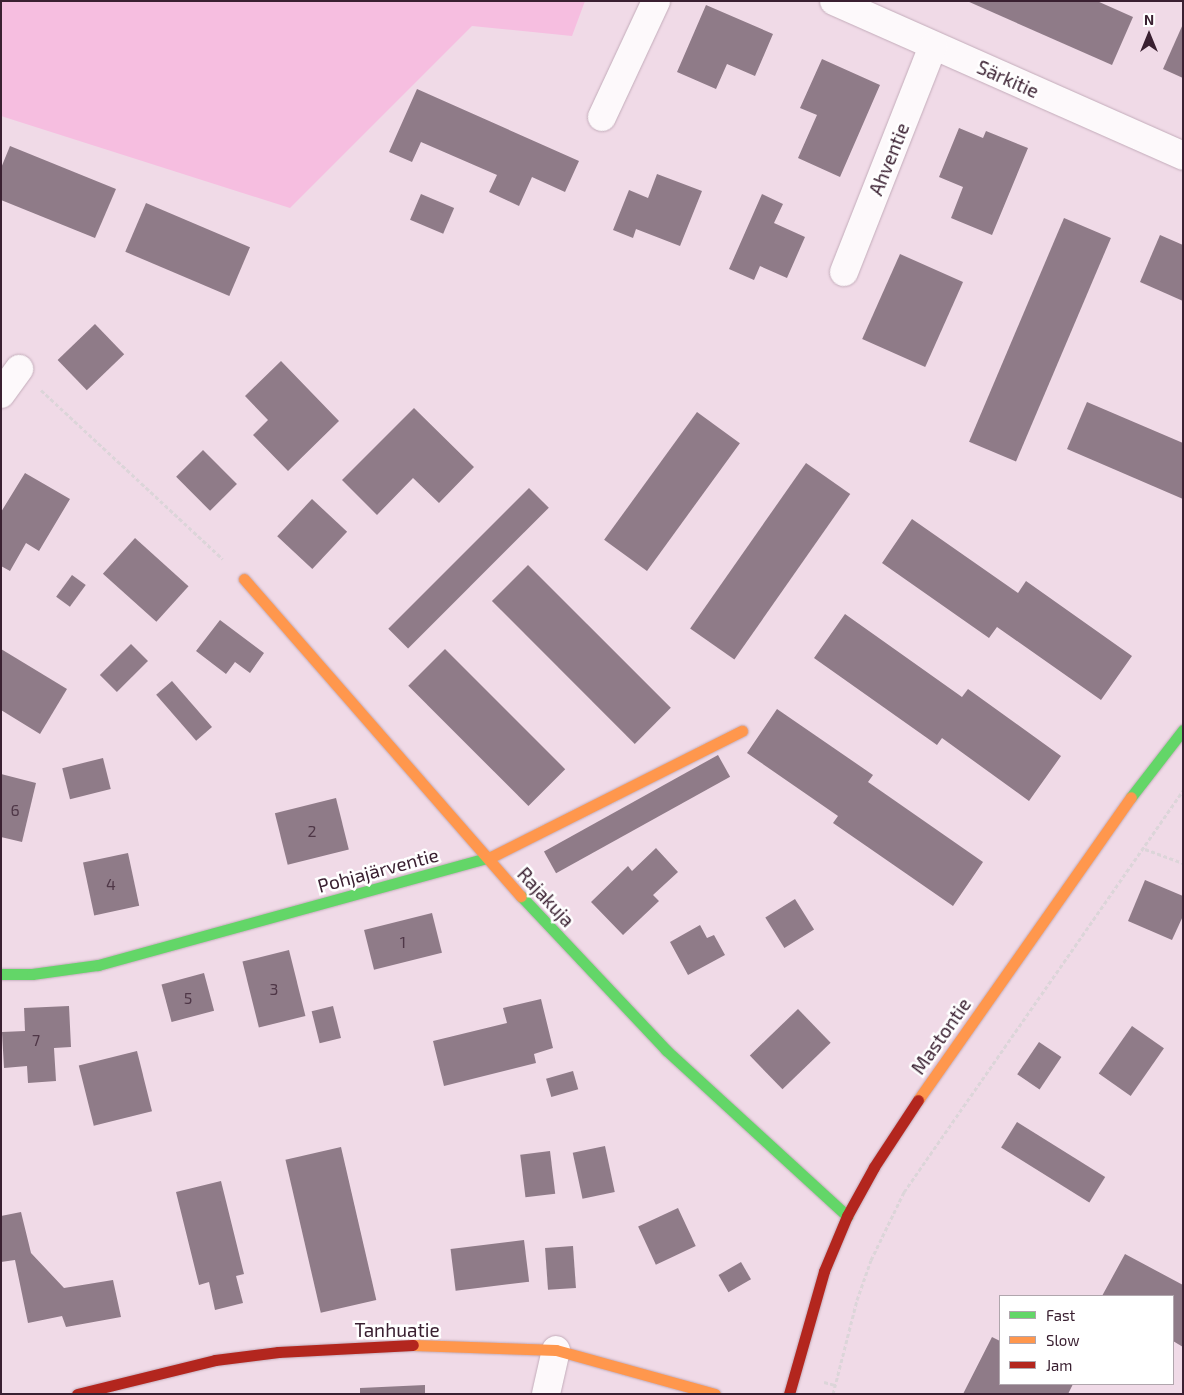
<!DOCTYPE html>
<html>
<head>
<meta charset="utf-8">
<style>
	body { margin:0 }
	#map { position:relative; width:1184px; height:1395px; overflow:hidden; background:#f0dae7; font-family:"Exo 2",sans-serif }
	div>[style] { position:absolute }
	[style*='--x'] { left:calc(var(--x)*1px); top:calc(var(--y)*1px); width:calc(var(--w)*1px); rotate:calc(var(--a)*1deg) }
	.green>* { inset:0; background:#f6bee0 }
	.building>* { inset:0; background:#8f7b88; transform-origin:0 0 }
	.path>* { height:3px; margin-top:-1.5px; transform-origin:0; background:repeating-linear-gradient(90deg,#dcd5d9 0 4px,transparent 0 6.5px) }
	.roads { filter:drop-shadow(0 0 1px #c3acba) drop-shadow(0 0 1px #c3acba) }
	.street>* { height:28px; margin:-14px; padding:0 14px; transform-origin:14px; border-radius:14px; background:#fdf9fb }
	.fast>* { height:11px; margin:-5.5px; padding:0 5.5px; transform-origin:5.5px; border-radius:5.5px; background:#63d668 }
	.slow>* { height:11px; margin:-5.5px; padding:0 5.5px; transform-origin:5.5px; border-radius:5.5px; background:#ff974d }
	.jam>* { height:11px; margin:-5.5px; padding:0 5.5px; transform-origin:5.5px; border-radius:5.5px; background:#b3261e }
	span { translate:-50% -50%; white-space:nowrap; text-align:center; line-height:1.15; -webkit-text-stroke:5px #fff; paint-order:stroke }
	.number-label { font-size:16px; color:#4f3747 }
	.number-label span { -webkit-text-stroke-width:0 }
	.street-label { font-size:19px; color:#3a2031 }
	.frame { position:absolute; inset:0; border:2px solid #3a2031; pointer-events:none }
	.legend { position:absolute; left:999px; top:1295px; width:175px; height:90px; box-sizing:border-box; background:#fff; border:1px solid #b0a6ad; margin:0; padding:6px 9px; list-style:none; font-size:15px; color:#3a2031 }
	.legend li { display:flex; align-items:center; gap:10px; height:25px }
	.legend b { width:25px; border:1px solid #b0a6ad }
	.north { position:absolute; left:1124px; top:10px; width:50px; height:50px; -webkit-text-stroke:4px #fff; paint-order:stroke; rotate:0deg; font-size:14px; font-weight:700; line-height:20px; text-align:center; color:#3a2031 }
	.north::after { content:''; display:block; margin:auto; width:18px; height:22px; background:#3a2031; clip-path:polygon(50% 0,100% 100%,50% 72%,0 100%) }
</style>
</head>
<body>
<div id="map">
	<div class="green">
		<i style="clip-path:polygon(1px 1px,585px 1px,572px 36px,472px 26px,290px 208px,1px 116px)"></i>
	</div>
	<div class="building">
		<i style="clip-path:polygon(967px 1px,1097px 1px,1133px 17px,1112px 65px)"></i>
		<i style="clip-path:polygon(706px 5px,773px 34px,755px 76px,727px 64px,716px 89px,677px 72px)"></i>
		<i style="clip-path:polygon(1183px 24px,1183px 78px,1163px 69px)"></i>
		<i style="clip-path:polygon(822px 59px,880px 85px,840px 177px,798px 158px,817px 115px,800px 108px)"></i>
		<i style="clip-path:polygon(417px 89px,579px 161px,565px 192px,532px 177px,519px 206px,489px 192px,497px 175px,421px 142px,412px 162px,389px 152px)"></i>
		<i style="clip-path:polygon(959px 128px,983px 138px,986px 131px,1028px 148px,992px 235px,951px 218px,963px 187px,939px 177px)"></i>
		<i style="clip-path:polygon(10px 146px,116px 189px,95px 238px,1px 200px,1px 168px)"></i>
		<i style="clip-path:polygon(657px 174px,702px 191px,680px 246px,636px 229px,633px 238px,613px 230px,629px 190px,648px 198px)"></i>
		<i style="left:421px;top:194px;width:36px;height:28px;rotate:23deg"></i>
		<i style="clip-path:polygon(762px 194px,783px 204px,774px 223px,805px 237px,787px 278px,760px 266px,754px 280px,729px 269px)"></i>
		<i style="left:146px;top:203px;width:113px;height:53px;rotate:23deg"></i>
		<i style="left:1064px;top:218px;width:51px;height:243px;rotate:23deg"></i>
		<i style="clip-path:polygon(1160px 235px,1183px 245px,1183px 301px,1140px 282px)"></i>
		<i style="left:900px;top:254px;width:69px;height:93px;rotate:24deg"></i>
		<i style="left:95px;top:324px;width:42px;height:52px;rotate:46deg"></i>
		<i style="clip-path:polygon(281px 361px,339px 421px,288px 471px,253px 435px,268px 420px,245px 396px)"></i>
		<i style="clip-path:polygon(1087px 402px,1183px 443px,1183px 499px,1067px 449px)"></i>
		<i style="clip-path:polygon(414px 408px,474px 467px,439px 503px,413px 478px,377px 515px,342px 480px)"></i>
		<i style="left:697px;top:412px;width:53px;height:158px;rotate:36deg"></i>
		<i style="left:203px;top:450px;width:48px;height:38px;rotate:45deg"></i>
		<i style="left:806px;top:463px;width:54px;height:202px;rotate:35deg"></i>
		<i style="clip-path:polygon(25px 473px,70px 499px,39px 551px,26px 543px,10px 571px,1px 566px,1px 512px)"></i>
		<i style="left:529px;top:488px;width:28px;height:199px;rotate:45deg"></i>
		<i style="left:312px;top:499px;width:48px;height:51px;rotate:43deg"></i>
		<i style="clip-path:polygon(912px 519px,1018px 593px,1026px 581px,1132px 656px,1101px 700px,997px 627px,989px 638px,882px 563px)"></i>
		<i style="left:135px;top:538px;width:72px;height:48px;rotate:42deg"></i>
		<i style="left:528px;top:565px;width:202px;height:51px;rotate:45deg"></i>
		<i style="left:72px;top:575px;width:17px;height:27px;rotate:36deg"></i>
		<i style="clip-path:polygon(845px 614px,962px 697px,968px 689px,1061px 756px,1029px 801px,942px 738px,937px 745px,814px 658px)"></i>
		<i style="clip-path:polygon(220px 620px,264px 653px,250px 673px,235px 662px,226px 674px,196px 651px)"></i>
		<i style="left:131px;top:644px;width:24px;height:44px;rotate:45deg"></i>
		<i style="clip-path:polygon(1px 649px,67px 689px,40px 734px,1px 710px)"></i>
		<i style="left:445px;top:649px;width:170px;height:52px;rotate:45deg"></i>
		<i style="left:172px;top:681px;width:61px;height:21px;rotate:49deg"></i>
		<i style="clip-path:polygon(777px 709px,873px 775px,868px 782px,983px 862px,953px 906px,833px 823px,838px 816px,747px 753px)"></i>
		<i style="left:718px;top:755px;width:25px;height:199px;rotate:61deg"></i>
		<i style="left:103px;top:758px;width:32px;height:42px;rotate:76deg"></i>
		<i style="clip-path:polygon(1px 774px,36px 783px,22px 842px,1px 837px)"></i>
		<i style="left:336px;top:798px;width:53px;height:63px;rotate:76deg"></i>
		<i style="clip-path:polygon(656px 848px,678px 872px,653px 895px,659px 901px,623px 935px,591px 902px,628px 866px,632px 871px)"></i>
		<i style="left:128px;top:853px;width:54px;height:46px;rotate:78deg"></i>
		<i style="clip-path:polygon(1145px 880px,1183px 896px,1183px 916px,1172px 940px,1128px 921px)"></i>
		<i style="left:795px;top:899px;width:36px;height:35px;rotate:58deg"></i>
		<i style="left:432px;top:913px;width:41px;height:70px;rotate:76deg"></i>
		<i style="clip-path:polygon(700px 925px,707px 938px,714px 935px,725px 955px,688px 975px,670px 942px)"></i>
		<i style="left:289px;top:950px;width:68px;height:48px;rotate:76deg"></i>
		<i style="left:204px;top:973px;width:39px;height:44px;rotate:75deg"></i>
		<i style="clip-path:polygon(541px 999px,553px 1048px,534px 1054px,536px 1063px,444px 1086px,433px 1041px,507px 1023px,503px 1008px)"></i>
		<i style="clip-path:polygon(69px 1006px,71px 1047px,54px 1048px,56px 1081px,28px 1083px,27px 1066px,4px 1068px,2px 1032px,25px 1031px,24px 1008px)"></i>
		<i style="left:333px;top:1006px;width:33px;height:22px;rotate:76deg"></i>
		<i style="left:798px;top:1009px;width:47px;height:67px;rotate:46deg"></i>
		<i style="left:1132px;top:1026px;width:39px;height:58px;rotate:35deg"></i>
		<i style="left:1039px;top:1042px;width:27px;height:39px;rotate:34deg"></i>
		<i style="left:137px;top:1051px;width:62px;height:60px;rotate:76deg"></i>
		<i style="left:573px;top:1071px;width:19px;height:28px;rotate:74deg"></i>
		<i style="left:1017px;top:1122px;width:104px;height:30px;rotate:32deg"></i>
		<i style="left:605px;top:1146px;width:47px;height:33px;rotate:78deg"></i>
		<i style="left:341px;top:1147px;width:157px;height:57px;rotate:77deg"></i>
		<i style="left:550px;top:1151px;width:43px;height:30px;rotate:83deg"></i>
		<i style="clip-path:polygon(221px 1181px,244px 1274px,236px 1276px,243px 1303px,215px 1310px,209px 1282px,199px 1285px,176px 1192px)"></i>
		<i style="left:678px;top:1208px;width:42px;height:44px;rotate:65deg"></i>
		<i style="clip-path:polygon(21px 1212px,31px 1253px,64px 1288px,113px 1280px,121px 1317px,66px 1327px,62px 1316px,28px 1323px,15px 1260px,1px 1262px,1px 1216px)"></i>
		<i style="left:524px;top:1240px;width:42px;height:74px;rotate:83deg"></i>
		<i style="left:573px;top:1246px;width:42px;height:28px;rotate:86deg"></i>
		<i style="clip-path:polygon(1125px 1254px,1183px 1285px,1183px 1347px,1173px 1341px,1173px 1296px,1102px 1296px)"></i>
		<i style="left:741px;top:1262px;width:20px;height:26px;rotate:60deg"></i>
		<i style="clip-path:polygon(992px 1337px,1000px 1341px,1000px 1384px,1073px 1384px,1068px 1394px,963px 1394px)"></i>
		<i style="clip-path:polygon(425px 1385px,425px 1394px,360px 1394px,360px 1388px)"></i>
	</div>
	<div class="path">
		<i style="--x:41;--y:390;--w:248;--a:42.9"></i>
		<i style="--x:1145;--y:849;--w:40;--a:20.2"></i>
		<i style="--x:824;--y:1382;--w:11;--a:15"></i>
		<i style="--x:833;--y:1394;--w:97;--a:-75.7"></i>
		<i style="--x:857;--y:1300;--w:42;--a:-70.7"></i>
		<i style="--x:871;--y:1260;--w:76;--a:-64.1"></i>
		<i style="--x:904;--y:1192;--w:489;--a:-55.2"></i>
	</div>
	<div class="roads">
		<div class="street">
			<i style="--x:834;--y:1;--w:382;--a:23.9"></i>
			<i style="--x:602;--y:117;--w:128;--a:-65"></i>
			<i style="--x:844;--y:272;--w:243;--a:-68.5"></i>
			<i style="--x:1;--y:394;--w:31;--a:-54"></i>
			<i style="--x:546;--y:1394;--w:45;--a:-77.2"></i>
		</div>
		<div class="fast">
			<i style="--x:1131;--y:797;--w:85;--a:-52.2"></i>
			<i style="--x:521;--y:896;--w:212;--a:46.7"></i>
			<i style="--x:666;--y:1050;--w:246;--a:42.5"></i>
			<i style="--x:1;--y:974;--w:31;--a:0"></i>
			<i style="--x:32;--y:974;--w:67;--a:-7.8"></i>
			<i style="--x:98;--y:965;--w:408;--a:-15.4"></i>
		</div>
		<div class="slow">
			<i style="--x:244;--y:579;--w:421;--a:48.9"></i>
			<i style="--x:491;--y:857;--w:281;--a:-26.7"></i>
			<i style="--x:918;--y:1100;--w:370;--a:-54.9"></i>
			<i style="--x:413;--y:1345;--w:143;--a:2"></i>
			<i style="--x:556;--y:1350;--w:165;--a:15.5"></i>
		</div>
		<div class="jam">
			<i style="--x:77;--y:1394;--w:142;--a:-13.8"></i>
			<i style="--x:215;--y:1360;--w:64;--a:-7.2"></i>
			<i style="--x:278;--y:1352;--w:135;--a:-3"></i>
			<i style="--x:789;--y:1394;--w:128;--a:-74.1"></i>
			<i style="--x:824;--y:1271;--w:60;--a:-67.3"></i>
			<i style="--x:847;--y:1216;--w:56;--a:-61.1"></i>
			<i style="--x:874;--y:1167;--w:80;--a:-56.7"></i>
		</div>
	</div>
	<div class="number-label">
		<span style="left:15px;top:810px">6</span>
		<span style="left:312px;top:831px">2</span>
		<span style="left:111px;top:884px">4</span>
		<span style="left:403px;top:942px">1</span>
		<span style="left:274px;top:989px">3</span>
		<span style="left:188px;top:998px">5</span>
		<span style="left:36px;top:1040px">7</span>
	</div>
	<div class="street-label">
		<span style="left:1008px;top:79px;rotate:24deg">Särkitie</span>
		<span style="left:889px;top:159px;rotate:-68deg">Ahventie</span>
		<span style="left:378px;top:870px;rotate:-15deg">Pohjajärventie</span>
		<span style="left:546px;top:897px;rotate:47deg">Rajakuja</span>
		<span style="left:941px;top:1036px;rotate:-55deg">Mastontie</span>
		<span style="left:397px;top:1330px">Tanhuatie</span>
	</div>
	<div class="frame"></div>
	<ul class="legend">
	<li><b style="height:6px;background:#63d668"></b>Fast</li>
	<li><b style="height:6px;background:#ff974d"></b>Slow</li>
	<li><b style="height:6px;background:#b3261e"></b>Jam</li>
	</ul>
	<div class="north">N</div>
</div>
</body>
</html>
